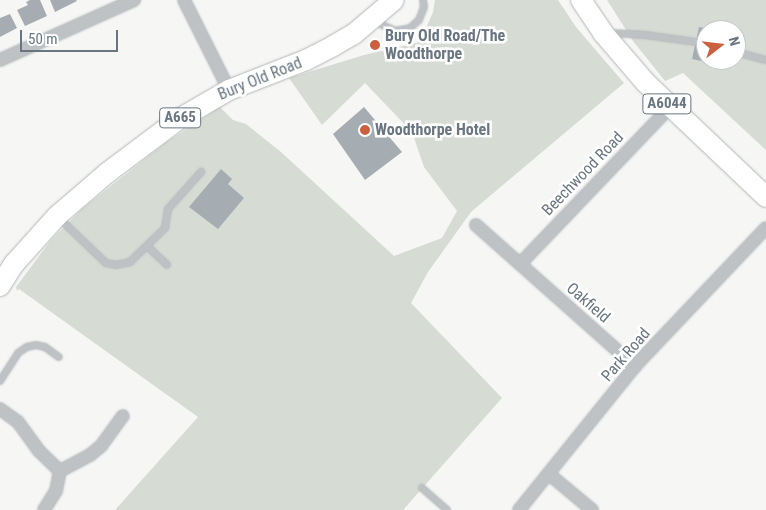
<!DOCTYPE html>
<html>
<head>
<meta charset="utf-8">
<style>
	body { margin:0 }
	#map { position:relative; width:766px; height:510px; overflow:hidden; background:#f6f6f4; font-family:"Roboto Condensed",sans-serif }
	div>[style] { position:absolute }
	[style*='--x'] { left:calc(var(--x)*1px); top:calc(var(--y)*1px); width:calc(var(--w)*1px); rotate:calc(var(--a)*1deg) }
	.green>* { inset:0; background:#d6dbd4 }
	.building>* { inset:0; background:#a6adb2 }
	.roads { filter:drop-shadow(0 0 1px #b2b6b9) drop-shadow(0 0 1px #b2b6b9) }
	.service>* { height:6px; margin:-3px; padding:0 3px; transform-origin:3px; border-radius:3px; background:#bec2c5 }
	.minor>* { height:12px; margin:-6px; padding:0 6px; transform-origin:6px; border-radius:6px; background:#bec2c5 }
	.primary>* { height:20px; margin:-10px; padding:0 10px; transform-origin:10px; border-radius:10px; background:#fff }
	.dots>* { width:14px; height:14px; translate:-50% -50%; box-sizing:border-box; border:2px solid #fff; border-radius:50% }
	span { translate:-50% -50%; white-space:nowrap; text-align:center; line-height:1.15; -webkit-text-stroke:5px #fff; paint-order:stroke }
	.shield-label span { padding:1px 4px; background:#fff; border:1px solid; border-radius:4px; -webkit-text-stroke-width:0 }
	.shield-label { font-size:15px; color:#697681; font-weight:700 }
	.poi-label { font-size:16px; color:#697681; font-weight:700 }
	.left { translate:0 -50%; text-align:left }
	.street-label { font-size:16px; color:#697681 }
	.north { position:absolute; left:696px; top:20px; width:50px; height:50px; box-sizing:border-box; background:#fff; border:1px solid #c3c8cd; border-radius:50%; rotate:74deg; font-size:14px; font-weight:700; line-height:20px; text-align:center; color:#697681 }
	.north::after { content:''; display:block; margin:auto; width:18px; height:22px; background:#cc603e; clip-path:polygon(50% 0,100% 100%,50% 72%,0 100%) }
	.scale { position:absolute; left:20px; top:30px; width:98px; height:22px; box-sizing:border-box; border:2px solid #697681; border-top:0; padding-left:6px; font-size:15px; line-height:18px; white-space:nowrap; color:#697681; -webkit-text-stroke:4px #fff; paint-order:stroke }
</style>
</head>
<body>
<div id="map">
	<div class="green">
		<i style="clip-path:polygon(435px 0,558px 0,576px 27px,624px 83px,471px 212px,428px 272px,411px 303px,502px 398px,403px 510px,115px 510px,198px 417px,19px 289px,17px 291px,16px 287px,51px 240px,83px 208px,165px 143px,220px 107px,233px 120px,246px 124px,281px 152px,394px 256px,442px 238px,457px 211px,424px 167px,412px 132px,365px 83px,322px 125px,289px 78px,364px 55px,420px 42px,433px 12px)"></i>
		<i style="clip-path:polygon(evenodd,607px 0,766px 0,766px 150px,683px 73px,665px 81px,633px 41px,607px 0,706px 30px,736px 30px,736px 60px,706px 60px,706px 30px)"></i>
	</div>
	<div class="building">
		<i style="clip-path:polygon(30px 0,40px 0,47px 16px,25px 26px,17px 10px,28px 5px,26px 2px)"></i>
		<i style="clip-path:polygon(50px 0,76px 0,77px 1px,55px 12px)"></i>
		<i style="clip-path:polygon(10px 14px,17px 28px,0 37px,0 18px)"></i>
		<i style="clip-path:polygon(699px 27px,711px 29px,706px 30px,701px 61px,692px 59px)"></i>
		<i style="clip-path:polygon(364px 107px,402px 152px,365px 180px,333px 134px)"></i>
		<i style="clip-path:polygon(221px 169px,232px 179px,228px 184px,244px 198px,218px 229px,189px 207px)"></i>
	</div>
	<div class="roads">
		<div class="service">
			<i style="--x:374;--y:21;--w:23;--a:25"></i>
			<i style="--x:395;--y:31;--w:15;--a:-11"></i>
			<i style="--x:410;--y:28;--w:12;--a:-42"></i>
			<i style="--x:419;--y:20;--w:14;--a:-69"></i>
			<i style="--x:424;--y:7;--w:7;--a:-98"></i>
			<i style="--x:610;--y:33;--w:36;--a:3"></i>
			<i style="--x:646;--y:35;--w:49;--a:8.1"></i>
			<i style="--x:704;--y:45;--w:2;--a:0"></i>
			<i style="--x:736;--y:52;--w:31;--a:15"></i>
			<i style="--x:59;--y:218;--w:65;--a:43.8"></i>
			<i style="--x:106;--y:263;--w:10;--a:11"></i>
			<i style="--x:116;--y:265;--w:14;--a:-12"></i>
			<i style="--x:130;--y:262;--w:49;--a:-44.2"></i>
			<i style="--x:165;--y:228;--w:19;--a:-81"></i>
			<i style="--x:168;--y:209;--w:50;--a:-48.3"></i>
			<i style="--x:148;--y:247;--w:26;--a:43"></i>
			<i style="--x:0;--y:381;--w:33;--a:-57"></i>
			<i style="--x:18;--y:353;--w:11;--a:-34"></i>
			<i style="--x:27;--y:347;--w:9;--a:-13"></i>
			<i style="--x:36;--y:345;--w:9;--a:13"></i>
			<i style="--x:45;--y:347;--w:17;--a:36"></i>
			<i style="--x:422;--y:488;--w:33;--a:41"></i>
		</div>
		<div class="minor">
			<i style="--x:184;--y:0;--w:101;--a:63.4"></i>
			<i style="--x:0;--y:60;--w:147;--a:-24.1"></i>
			<i style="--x:476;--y:225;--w:213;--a:41.6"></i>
			<i style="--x:520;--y:264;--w:217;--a:-46.3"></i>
			<i style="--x:0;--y:409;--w:22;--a:36"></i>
			<i style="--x:18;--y:422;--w:36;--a:54"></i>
			<i style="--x:39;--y:451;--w:29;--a:44"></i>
			<i style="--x:60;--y:471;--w:34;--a:-28"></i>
			<i style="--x:90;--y:455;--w:14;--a:-39"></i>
			<i style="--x:101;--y:446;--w:37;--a:-54"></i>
			<i style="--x:549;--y:474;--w:56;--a:39.9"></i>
			<i style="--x:44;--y:510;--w:22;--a:-58"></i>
			<i style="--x:56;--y:491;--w:20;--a:-79"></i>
			<i style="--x:519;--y:510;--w:185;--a:-51.1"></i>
			<i style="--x:635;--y:366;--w:190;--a:-46.5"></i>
		</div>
		<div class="primary">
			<i style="--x:581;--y:0;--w:40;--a:56"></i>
			<i style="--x:603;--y:33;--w:65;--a:49.4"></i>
			<i style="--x:645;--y:82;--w:167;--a:43.5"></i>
			<i style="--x:0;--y:286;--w:26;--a:-58"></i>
			<i style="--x:14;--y:264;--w:64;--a:-48.1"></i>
			<i style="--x:57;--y:216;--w:66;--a:-40.7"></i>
			<i style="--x:107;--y:173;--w:90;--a:-36.9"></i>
			<i style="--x:179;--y:119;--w:58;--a:-30.1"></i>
			<i style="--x:229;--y:90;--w:83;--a:-21.3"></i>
			<i style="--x:306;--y:60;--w:30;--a:-27"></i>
			<i style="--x:333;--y:46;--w:24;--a:-30"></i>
			<i style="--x:354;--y:34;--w:52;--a:-40.4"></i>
		</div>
	</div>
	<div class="dots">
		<i style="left:375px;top:45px;background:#cc603e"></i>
		<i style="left:365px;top:130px;background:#cc603e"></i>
	</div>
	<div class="shield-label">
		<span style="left:667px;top:104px">A6044</span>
		<span style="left:180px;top:118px">A665</span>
	</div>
	<div class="poi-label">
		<span class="left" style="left:385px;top:45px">Bury Old Road/The<br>Woodthorpe</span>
		<span class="left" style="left:375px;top:130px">Woodthorpe Hotel</span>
	</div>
	<div class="street-label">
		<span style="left:260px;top:79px;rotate:-22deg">Bury Old Road</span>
		<span style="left:583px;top:174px;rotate:-46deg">Beechwood Road</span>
		<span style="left:588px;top:303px;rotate:41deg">Oakfield</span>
		<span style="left:626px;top:355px;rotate:-49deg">Park Road</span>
	</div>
	<div class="north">N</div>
	<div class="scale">50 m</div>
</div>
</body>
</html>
